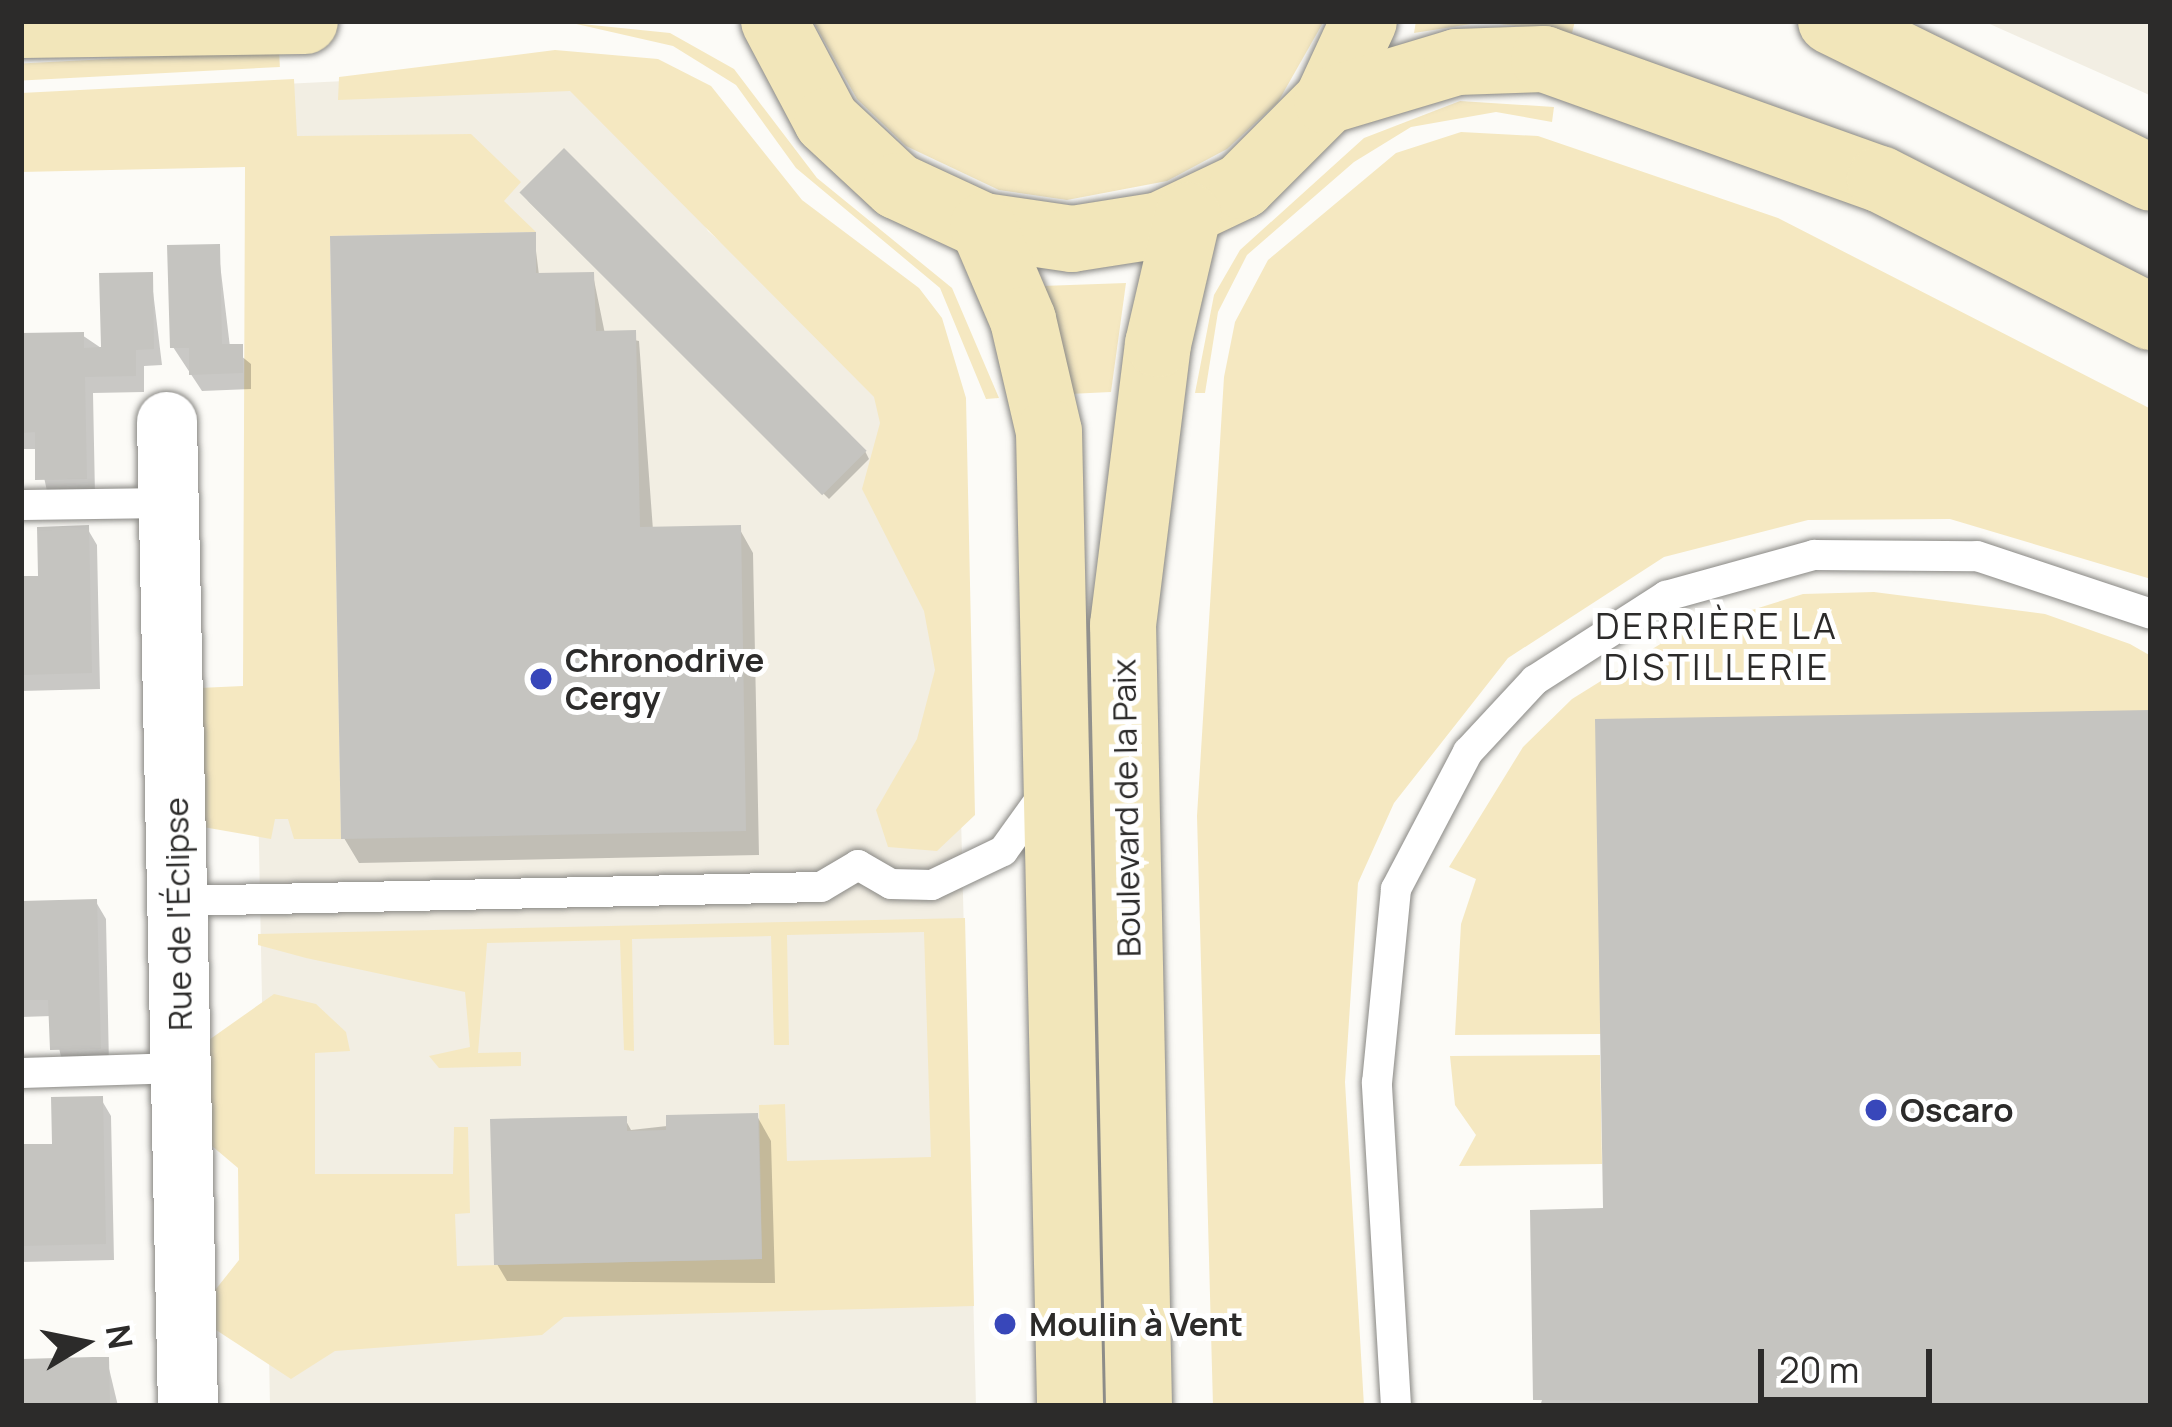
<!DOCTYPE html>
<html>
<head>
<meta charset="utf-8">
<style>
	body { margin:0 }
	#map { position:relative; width:2172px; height:1427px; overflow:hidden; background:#fcfbf7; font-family:Manrope,sans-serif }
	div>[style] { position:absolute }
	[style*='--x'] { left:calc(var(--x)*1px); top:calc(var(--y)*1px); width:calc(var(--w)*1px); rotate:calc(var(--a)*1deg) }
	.built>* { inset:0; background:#f2eee3 }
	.green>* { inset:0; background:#f5e8c1; transform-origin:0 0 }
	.shadow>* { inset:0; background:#0003 }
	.building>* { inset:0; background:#c5c4c0; transform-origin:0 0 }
	.roads { filter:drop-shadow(0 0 3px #898884) drop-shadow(0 0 3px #898884) }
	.service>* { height:30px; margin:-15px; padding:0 15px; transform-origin:15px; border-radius:15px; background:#fff }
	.minor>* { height:60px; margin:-30px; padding:0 30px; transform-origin:30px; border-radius:30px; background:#fff }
	.secondary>* { height:66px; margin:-33px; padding:0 33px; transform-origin:33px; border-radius:33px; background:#f2e6ba }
	.dots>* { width:33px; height:33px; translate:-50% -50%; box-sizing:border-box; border:6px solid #fff; border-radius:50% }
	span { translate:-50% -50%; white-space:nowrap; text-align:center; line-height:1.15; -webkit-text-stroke:10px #fff; paint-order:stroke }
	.poi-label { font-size:33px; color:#2c2b2a; font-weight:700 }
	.left { translate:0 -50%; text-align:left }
	.street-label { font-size:33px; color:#2c2b2a }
	.neighbourhood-label { font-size:36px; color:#2c2b2a; letter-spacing:3px }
	.frame { position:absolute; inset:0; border:24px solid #2c2b2a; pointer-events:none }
	.north { position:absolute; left:24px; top:1283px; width:120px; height:120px; -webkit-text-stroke:9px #fff; paint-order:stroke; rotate:80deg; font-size:33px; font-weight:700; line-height:48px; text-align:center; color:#2c2b2a }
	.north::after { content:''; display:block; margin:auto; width:42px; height:54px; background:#2c2b2a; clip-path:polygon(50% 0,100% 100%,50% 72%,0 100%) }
	.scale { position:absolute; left:1758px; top:1349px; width:174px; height:54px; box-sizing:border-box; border:6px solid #2c2b2a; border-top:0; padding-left:15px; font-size:36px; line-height:42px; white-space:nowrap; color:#2c2b2a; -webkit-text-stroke:9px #fff; paint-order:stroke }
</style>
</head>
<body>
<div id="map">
	<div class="built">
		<i style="clip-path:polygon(1983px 21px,2151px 21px,2151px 96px,2145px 93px)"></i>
		<i style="clip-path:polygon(566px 70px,631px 106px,708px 231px,818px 328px,950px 384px,976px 1406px,270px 1406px,244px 86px)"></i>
	</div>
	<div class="green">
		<i style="clip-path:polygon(813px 21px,1324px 21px,1278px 102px,1227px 149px,1167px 181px,1067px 200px,999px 190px,906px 146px,857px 99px)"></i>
		<i style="clip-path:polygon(1416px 21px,1575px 21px,1572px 33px,1484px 22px,1414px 33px)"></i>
		<i style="clip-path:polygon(572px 23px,670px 33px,734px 69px,817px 178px,952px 288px,999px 398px,986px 399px,940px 288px,796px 168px,736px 85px,673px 46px)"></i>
		<i style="left:279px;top:50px;width:17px;height:258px;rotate:87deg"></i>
		<i style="clip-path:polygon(555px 50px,658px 59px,711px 86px,802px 200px,919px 288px,942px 318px,966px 398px,975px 815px,937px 851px,888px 847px,876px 810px,917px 739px,935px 670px,924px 611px,862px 489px,880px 423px,874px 397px,570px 91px,338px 100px,339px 77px)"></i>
		<i style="clip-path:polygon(294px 79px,297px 136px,471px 134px,521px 182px,504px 201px,536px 232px,330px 236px,341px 839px,294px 839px,288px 819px,275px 819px,271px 839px,203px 827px,199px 688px,243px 686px,245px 167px,21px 172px,21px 93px)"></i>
		<i style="clip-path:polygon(1460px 101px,1554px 107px,1552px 122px,1496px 112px,1411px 127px,1354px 162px,1247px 255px,1218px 312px,1205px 393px,1195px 393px,1214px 295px,1240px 250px,1364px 138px)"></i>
		<i style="clip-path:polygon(1461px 132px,1538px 136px,1778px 218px,2151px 409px,2151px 579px,1950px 519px,1808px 520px,1664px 557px,1508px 658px,1394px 803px,1358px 883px,1345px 1082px,1364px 1406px,1213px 1406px,1197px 816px,1224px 377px,1235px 322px,1268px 260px,1396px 153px)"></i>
		<i style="clip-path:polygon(1126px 283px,1111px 392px,1069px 394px,1042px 286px)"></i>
		<i style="clip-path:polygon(1874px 592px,2045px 614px,2130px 644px,2151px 656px,2151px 710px,1601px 1034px,1455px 1035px,1461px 924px,1476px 879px,1449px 867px,1523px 747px,1572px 699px,1678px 633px,1803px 594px)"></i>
		<i style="clip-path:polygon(965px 918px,974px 1306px,564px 1317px,542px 1335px,335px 1351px,291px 1379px,213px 1328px,212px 1294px,239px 1260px,238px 1168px,212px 1146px,206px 1042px,274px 994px,316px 1004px,346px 1032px,350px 1051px,315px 1053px,315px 1174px,453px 1174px,454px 1127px,468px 1127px,470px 1213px,455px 1214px,457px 1266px,762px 1259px,759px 1105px,785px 1104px,787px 1161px,931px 1157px,924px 932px,787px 935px,789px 1045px,774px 1045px,771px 936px,632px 939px,634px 1051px,624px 1050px,620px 940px,487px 943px,478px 1053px,521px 1052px,521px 1066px,439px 1068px,429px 1056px,470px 1047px,465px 992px,306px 958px,258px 945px,258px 934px)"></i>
		<i style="clip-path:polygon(1600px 1055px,1602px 1164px,1459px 1166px,1476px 1135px,1455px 1105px,1450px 1056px)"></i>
	</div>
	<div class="shadow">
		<i style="clip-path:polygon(527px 200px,865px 451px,869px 459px,829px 499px)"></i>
		<i style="clip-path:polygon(534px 235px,539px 275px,593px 275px,605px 334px,639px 341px,653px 530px,739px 528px,753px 553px,759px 855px,359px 863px,344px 838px)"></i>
		<i style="clip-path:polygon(218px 247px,230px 347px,251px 364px,251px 389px,202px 391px,173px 347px)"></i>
		<i style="clip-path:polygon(151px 275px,162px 365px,144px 366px,144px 392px,93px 393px,95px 495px,48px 496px,38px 449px,21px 449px,21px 336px,82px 335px,104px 350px)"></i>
		<i style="clip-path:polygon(87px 528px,97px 545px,100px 689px,21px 691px,21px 579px,42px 579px)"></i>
		<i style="clip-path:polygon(2151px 713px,2151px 1406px,1540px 1406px,1606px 1211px)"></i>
		<i style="clip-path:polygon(96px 902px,106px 919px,109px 1065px,63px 1066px,52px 1016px,21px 1017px,21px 904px)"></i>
		<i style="clip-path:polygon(101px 1099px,111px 1116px,114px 1260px,21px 1262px,21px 1147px,55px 1147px)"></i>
		<i style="clip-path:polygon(757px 1116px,771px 1141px,775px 1283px,507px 1281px,497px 1264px,625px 1119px,631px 1130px)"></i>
		<i style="clip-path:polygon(107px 1360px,118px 1406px,21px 1406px,21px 1362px)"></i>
	</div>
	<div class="building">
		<i style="left:564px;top:148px;width:428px;height:63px;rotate:45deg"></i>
		<i style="clip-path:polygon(536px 232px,536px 273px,594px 272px,596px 331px,636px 330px,640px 527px,741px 525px,746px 831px,341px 839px,330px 236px)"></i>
		<i style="clip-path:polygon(220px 244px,222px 344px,243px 344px,243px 373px,189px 375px,189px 348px,170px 348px,167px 245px)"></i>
		<i style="clip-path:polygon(153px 272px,154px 349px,136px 350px,136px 376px,85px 377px,87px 479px,35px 480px,35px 432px,21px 433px,21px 333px,84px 332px,84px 348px,101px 347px,99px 273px)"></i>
		<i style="clip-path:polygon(89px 525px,92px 673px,21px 675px,21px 576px,38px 576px,37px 527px)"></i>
		<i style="clip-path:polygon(2151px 710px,2151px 1406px,1533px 1400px,1530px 1210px,1603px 1208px,1595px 719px)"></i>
		<i style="clip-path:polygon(97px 899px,101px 1049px,50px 1050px,48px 1000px,21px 1000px,21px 901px)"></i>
		<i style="clip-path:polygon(103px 1096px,106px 1244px,21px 1246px,21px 1144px,52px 1144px,51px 1097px)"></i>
		<i style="clip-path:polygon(758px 1113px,762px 1259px,494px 1265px,490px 1119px,627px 1116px,627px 1131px,666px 1130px,666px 1115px)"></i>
		<i style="clip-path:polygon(93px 1357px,109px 1357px,110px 1406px,21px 1406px,21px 1359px)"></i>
	</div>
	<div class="roads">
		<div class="service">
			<i style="--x:21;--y:505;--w:148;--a:-0.8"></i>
			<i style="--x:178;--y:901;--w:643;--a:-1.25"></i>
			<i style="--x:821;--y:887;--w:43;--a:-30.7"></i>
			<i style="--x:858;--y:865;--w:38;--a:30"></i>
			<i style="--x:891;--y:884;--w:41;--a:1.4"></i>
			<i style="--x:932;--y:885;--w:79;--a:-25.6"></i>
			<i style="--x:1003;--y:851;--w:70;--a:-54.3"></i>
			<i style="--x:21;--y:1073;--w:160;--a:-1.8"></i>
			<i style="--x:1396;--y:1406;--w:324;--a:-93.4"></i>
			<i style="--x:1377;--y:1083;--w:195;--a:-84.4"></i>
			<i style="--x:1396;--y:889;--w:155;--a:-62.3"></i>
			<i style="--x:1468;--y:752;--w:98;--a:-47.1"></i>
			<i style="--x:1535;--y:680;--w:156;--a:-32.7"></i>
			<i style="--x:1666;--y:596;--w:154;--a:-15.5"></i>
			<i style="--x:1814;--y:555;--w:163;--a:0.4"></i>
			<i style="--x:1977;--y:556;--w:183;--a:18.4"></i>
		</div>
		<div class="minor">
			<i style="--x:167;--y:422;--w:984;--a:88.78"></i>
		</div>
		<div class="secondary">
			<i style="--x:774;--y:21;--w:113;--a:62.1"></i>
			<i style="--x:827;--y:121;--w:96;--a:42.9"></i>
			<i style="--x:897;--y:186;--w:95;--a:24.9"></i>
			<i style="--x:983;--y:226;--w:90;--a:8.3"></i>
			<i style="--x:1072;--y:239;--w:89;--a:-9"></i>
			<i style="--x:1160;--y:225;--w:91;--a:-25.4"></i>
			<i style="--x:1242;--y:186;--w:120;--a:-45"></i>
			<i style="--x:1327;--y:101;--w:88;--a:-65.2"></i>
			<i style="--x:1831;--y:21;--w:356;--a:26.1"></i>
			<i style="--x:21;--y:25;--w:284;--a:-0.8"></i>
			<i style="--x:1327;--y:101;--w:136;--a:-16.7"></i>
			<i style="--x:1457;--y:62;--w:87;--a:-2"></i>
			<i style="--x:1544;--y:59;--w:357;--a:19.7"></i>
			<i style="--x:1880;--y:179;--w:304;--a:27"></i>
			<i style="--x:983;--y:226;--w:102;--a:66.9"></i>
			<i style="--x:1023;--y:320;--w:115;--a:76.9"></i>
			<i style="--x:1049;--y:432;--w:974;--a:88.76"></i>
			<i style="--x:1139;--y:1406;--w:781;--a:-91.17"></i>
			<i style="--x:1123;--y:625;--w:283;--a:-82.9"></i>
			<i style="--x:1158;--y:344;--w:132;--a:-76.9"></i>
		</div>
	</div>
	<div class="dots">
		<i style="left:541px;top:679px;background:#3847ba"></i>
		<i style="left:1876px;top:1110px;background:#3847ba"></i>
		<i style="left:1005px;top:1324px;background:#3847ba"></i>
	</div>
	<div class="poi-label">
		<span class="left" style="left:565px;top:679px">Chronodrive<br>Cergy</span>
		<span class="left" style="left:1900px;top:1110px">Oscaro</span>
		<span class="left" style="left:1029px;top:1324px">Moulin à Vent</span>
	</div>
	<div class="street-label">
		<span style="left:1126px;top:808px;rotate:-91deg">Boulevard de la Paix</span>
		<span style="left:178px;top:914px;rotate:-91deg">Rue de l'Éclipse</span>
	</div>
	<div class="neighbourhood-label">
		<span style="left:1717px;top:646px">DERRIÈRE LA<br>DISTILLERIE</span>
	</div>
	<div class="frame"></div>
	<div class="north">N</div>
	<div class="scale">20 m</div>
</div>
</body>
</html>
